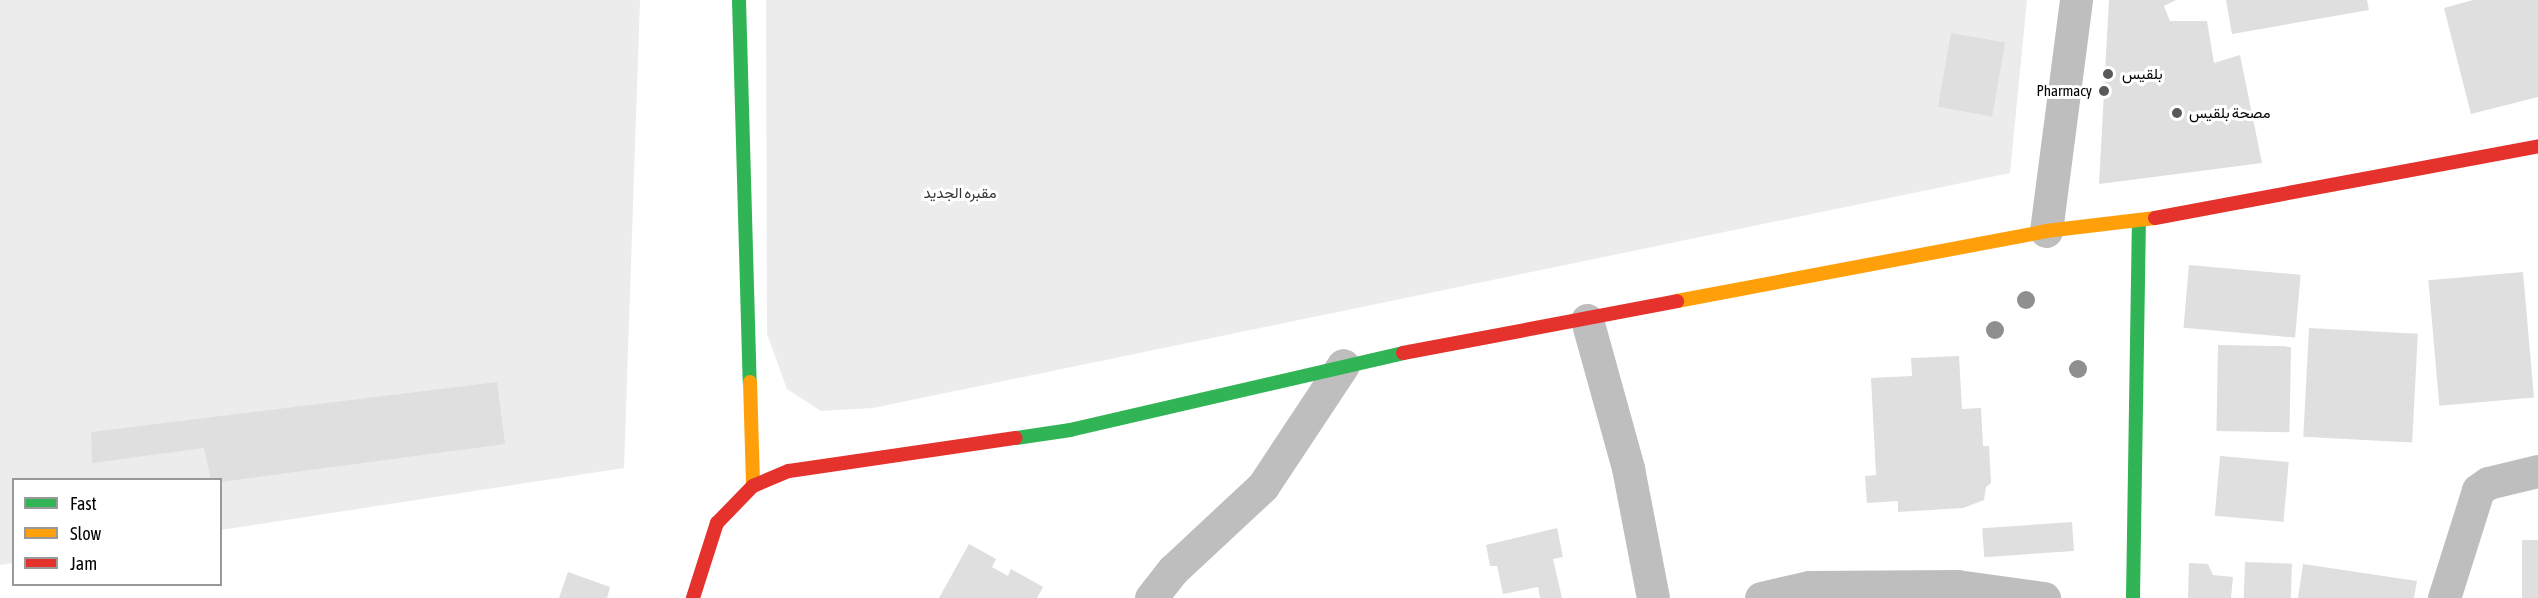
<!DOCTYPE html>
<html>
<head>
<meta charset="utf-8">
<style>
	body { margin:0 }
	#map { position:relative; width:2538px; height:598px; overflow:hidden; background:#fff; font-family:"Asap Condensed",Vazirmatn,sans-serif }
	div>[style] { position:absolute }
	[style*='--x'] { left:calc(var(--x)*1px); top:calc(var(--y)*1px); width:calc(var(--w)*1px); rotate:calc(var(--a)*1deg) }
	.green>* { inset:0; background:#ececec }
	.building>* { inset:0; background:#dfdfdf; transform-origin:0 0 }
	.street>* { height:33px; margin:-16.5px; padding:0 16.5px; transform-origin:16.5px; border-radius:16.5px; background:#bebebe }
	.fast>* { height:14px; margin:-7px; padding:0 7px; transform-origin:7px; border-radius:7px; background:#30b455 }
	.slow>* { height:14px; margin:-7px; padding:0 7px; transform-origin:7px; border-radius:7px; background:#ff9f0a }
	.jam>* { height:14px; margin:-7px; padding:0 7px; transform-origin:7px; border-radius:7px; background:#e5322d }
	.trees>* { width:18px; height:18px; margin:-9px; border-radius:50%; background:#8f8f8f }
	.dots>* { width:16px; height:16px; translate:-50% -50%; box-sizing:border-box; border:3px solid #fff; border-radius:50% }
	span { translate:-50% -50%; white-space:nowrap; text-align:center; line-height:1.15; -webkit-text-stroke:6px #fff; paint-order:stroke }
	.poi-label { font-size:15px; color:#000 }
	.left { translate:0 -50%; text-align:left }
	.right { translate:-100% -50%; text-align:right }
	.park-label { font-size:15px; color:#333 }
	.legend { position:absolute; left:12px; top:478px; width:210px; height:108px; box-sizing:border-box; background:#fff; border:2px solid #999; margin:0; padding:8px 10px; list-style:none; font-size:18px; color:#000 }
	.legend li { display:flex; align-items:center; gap:12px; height:30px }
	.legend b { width:30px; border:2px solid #999 }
</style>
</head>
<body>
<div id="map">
	<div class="green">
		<i style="clip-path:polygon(0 0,640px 0,624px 468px,221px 530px,220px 480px,14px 480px,13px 563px,0 565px)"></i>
		<i style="clip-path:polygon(766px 0,2027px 0,2010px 173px,873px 408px,821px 411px,787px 389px,767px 334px)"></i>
	</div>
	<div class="building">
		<i style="clip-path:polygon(2109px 0,2176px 0,2164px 6px,2170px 21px,2207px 21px,2214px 63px,2240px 55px,2262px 163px,2099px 184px)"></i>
		<i style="clip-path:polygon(2226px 0,2367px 0,2369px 10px,2232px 34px)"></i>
		<i style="clip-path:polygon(2473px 0,2538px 0,2538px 97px,2471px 114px,2444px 8px)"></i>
		<i style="left:1951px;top:33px;width:55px;height:75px;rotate:10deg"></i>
		<i style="left:2189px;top:265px;width:112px;height:63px;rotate:5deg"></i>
		<i style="left:2523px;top:272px;width:126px;height:95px;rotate:85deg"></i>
		<i style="left:2309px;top:328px;width:109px;height:109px;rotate:3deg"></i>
		<i style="left:2218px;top:345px;width:73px;height:86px;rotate:1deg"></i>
		<i style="clip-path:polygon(1959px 356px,1962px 409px,1981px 408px,1983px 446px,1989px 446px,1991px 483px,1986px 487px,1984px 500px,1963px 508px,1898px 512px,1898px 501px,1867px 503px,1865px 476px,1876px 475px,1871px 378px,1912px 376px,1911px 358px)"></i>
		<i style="clip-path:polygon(497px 382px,505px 444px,220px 482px,211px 480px,204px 448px,92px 463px,91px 432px)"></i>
		<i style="left:2220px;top:456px;width:69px;height:60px;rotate:5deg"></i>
		<i style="left:2072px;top:522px;width:29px;height:90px;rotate:86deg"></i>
		<i style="clip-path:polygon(1557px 528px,1563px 557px,1553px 559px,1562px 598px,1540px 598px,1538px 587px,1503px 594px,1497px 566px,1490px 566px,1486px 545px)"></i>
		<i style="left:2522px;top:540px;width:16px;height:58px"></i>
		<i style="clip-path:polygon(969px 544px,996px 559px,992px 567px,1008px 576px,1011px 569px,1043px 587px,1037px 598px,939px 598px)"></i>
		<i style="left:2245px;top:562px;width:47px;height:36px;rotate:2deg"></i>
		<i style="clip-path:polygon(2189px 563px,2208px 564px,2213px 575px,2233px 577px,2231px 598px,2188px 598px)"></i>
		<i style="clip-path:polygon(2303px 564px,2417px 581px,2414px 598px,2298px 598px)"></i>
		<i style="clip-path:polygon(568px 572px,610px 587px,607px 598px,559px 598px)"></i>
	</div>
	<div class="street">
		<i style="--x:2046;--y:231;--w:233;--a:-82.6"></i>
		<i style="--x:1587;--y:320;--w:154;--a:74.5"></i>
		<i style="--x:1628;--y:468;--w:132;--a:79.1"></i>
		<i style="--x:1151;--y:598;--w:36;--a:-52"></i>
		<i style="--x:1173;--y:570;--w:123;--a:-43"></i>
		<i style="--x:1263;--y:486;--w:145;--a:-56.5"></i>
		<i style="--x:1761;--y:598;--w:49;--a:-12.9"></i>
		<i style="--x:1809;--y:587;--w:148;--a:-0.4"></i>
		<i style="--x:1957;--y:586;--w:88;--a:7.9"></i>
		<i style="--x:2444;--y:598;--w:113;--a:-72.5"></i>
		<i style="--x:2478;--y:490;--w:12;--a:-35"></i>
		<i style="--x:2488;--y:483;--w:51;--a:-13.5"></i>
	</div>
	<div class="fast">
		<i style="--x:739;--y:0;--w:382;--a:88.4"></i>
		<i style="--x:1016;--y:438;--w:55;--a:-8.4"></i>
		<i style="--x:1070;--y:430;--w:342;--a:-13"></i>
		<i style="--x:2133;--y:598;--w:377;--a:-89.1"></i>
	</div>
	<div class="slow">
		<i style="--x:1677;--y:301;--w:376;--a:-10.7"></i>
		<i style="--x:2046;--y:231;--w:110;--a:-6.8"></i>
		<i style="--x:750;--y:382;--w:104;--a:88.3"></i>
	</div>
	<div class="jam">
		<i style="--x:2155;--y:218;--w:390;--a:-10.6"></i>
		<i style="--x:1403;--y:353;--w:279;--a:-10.7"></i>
		<i style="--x:693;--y:598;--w:79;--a:-72.3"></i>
		<i style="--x:717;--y:523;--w:52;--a:-45.8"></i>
		<i style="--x:753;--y:486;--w:39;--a:-23"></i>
		<i style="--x:789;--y:471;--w:229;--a:-8.3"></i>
	</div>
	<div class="trees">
		<i style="left:2026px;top:300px"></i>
		<i style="left:1995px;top:330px"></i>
		<i style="left:2078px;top:369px"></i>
	</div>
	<div class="dots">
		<i style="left:2108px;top:74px;background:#595959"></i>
		<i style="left:2104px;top:91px;background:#595959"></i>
		<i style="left:2177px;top:113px;background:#595959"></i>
	</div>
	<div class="poi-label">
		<span class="left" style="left:2122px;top:74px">بلقيس</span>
		<span class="right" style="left:2092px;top:91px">Pharmacy</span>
		<span class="left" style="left:2189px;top:113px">مصحة بلقيس</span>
	</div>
	<div class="park-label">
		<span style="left:960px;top:193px">مقبره الجديد</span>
	</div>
	<ul class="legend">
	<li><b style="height:8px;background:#30b455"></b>Fast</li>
	<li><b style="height:8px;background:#ff9f0a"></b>Slow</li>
	<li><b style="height:8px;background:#e5322d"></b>Jam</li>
	</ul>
</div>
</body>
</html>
